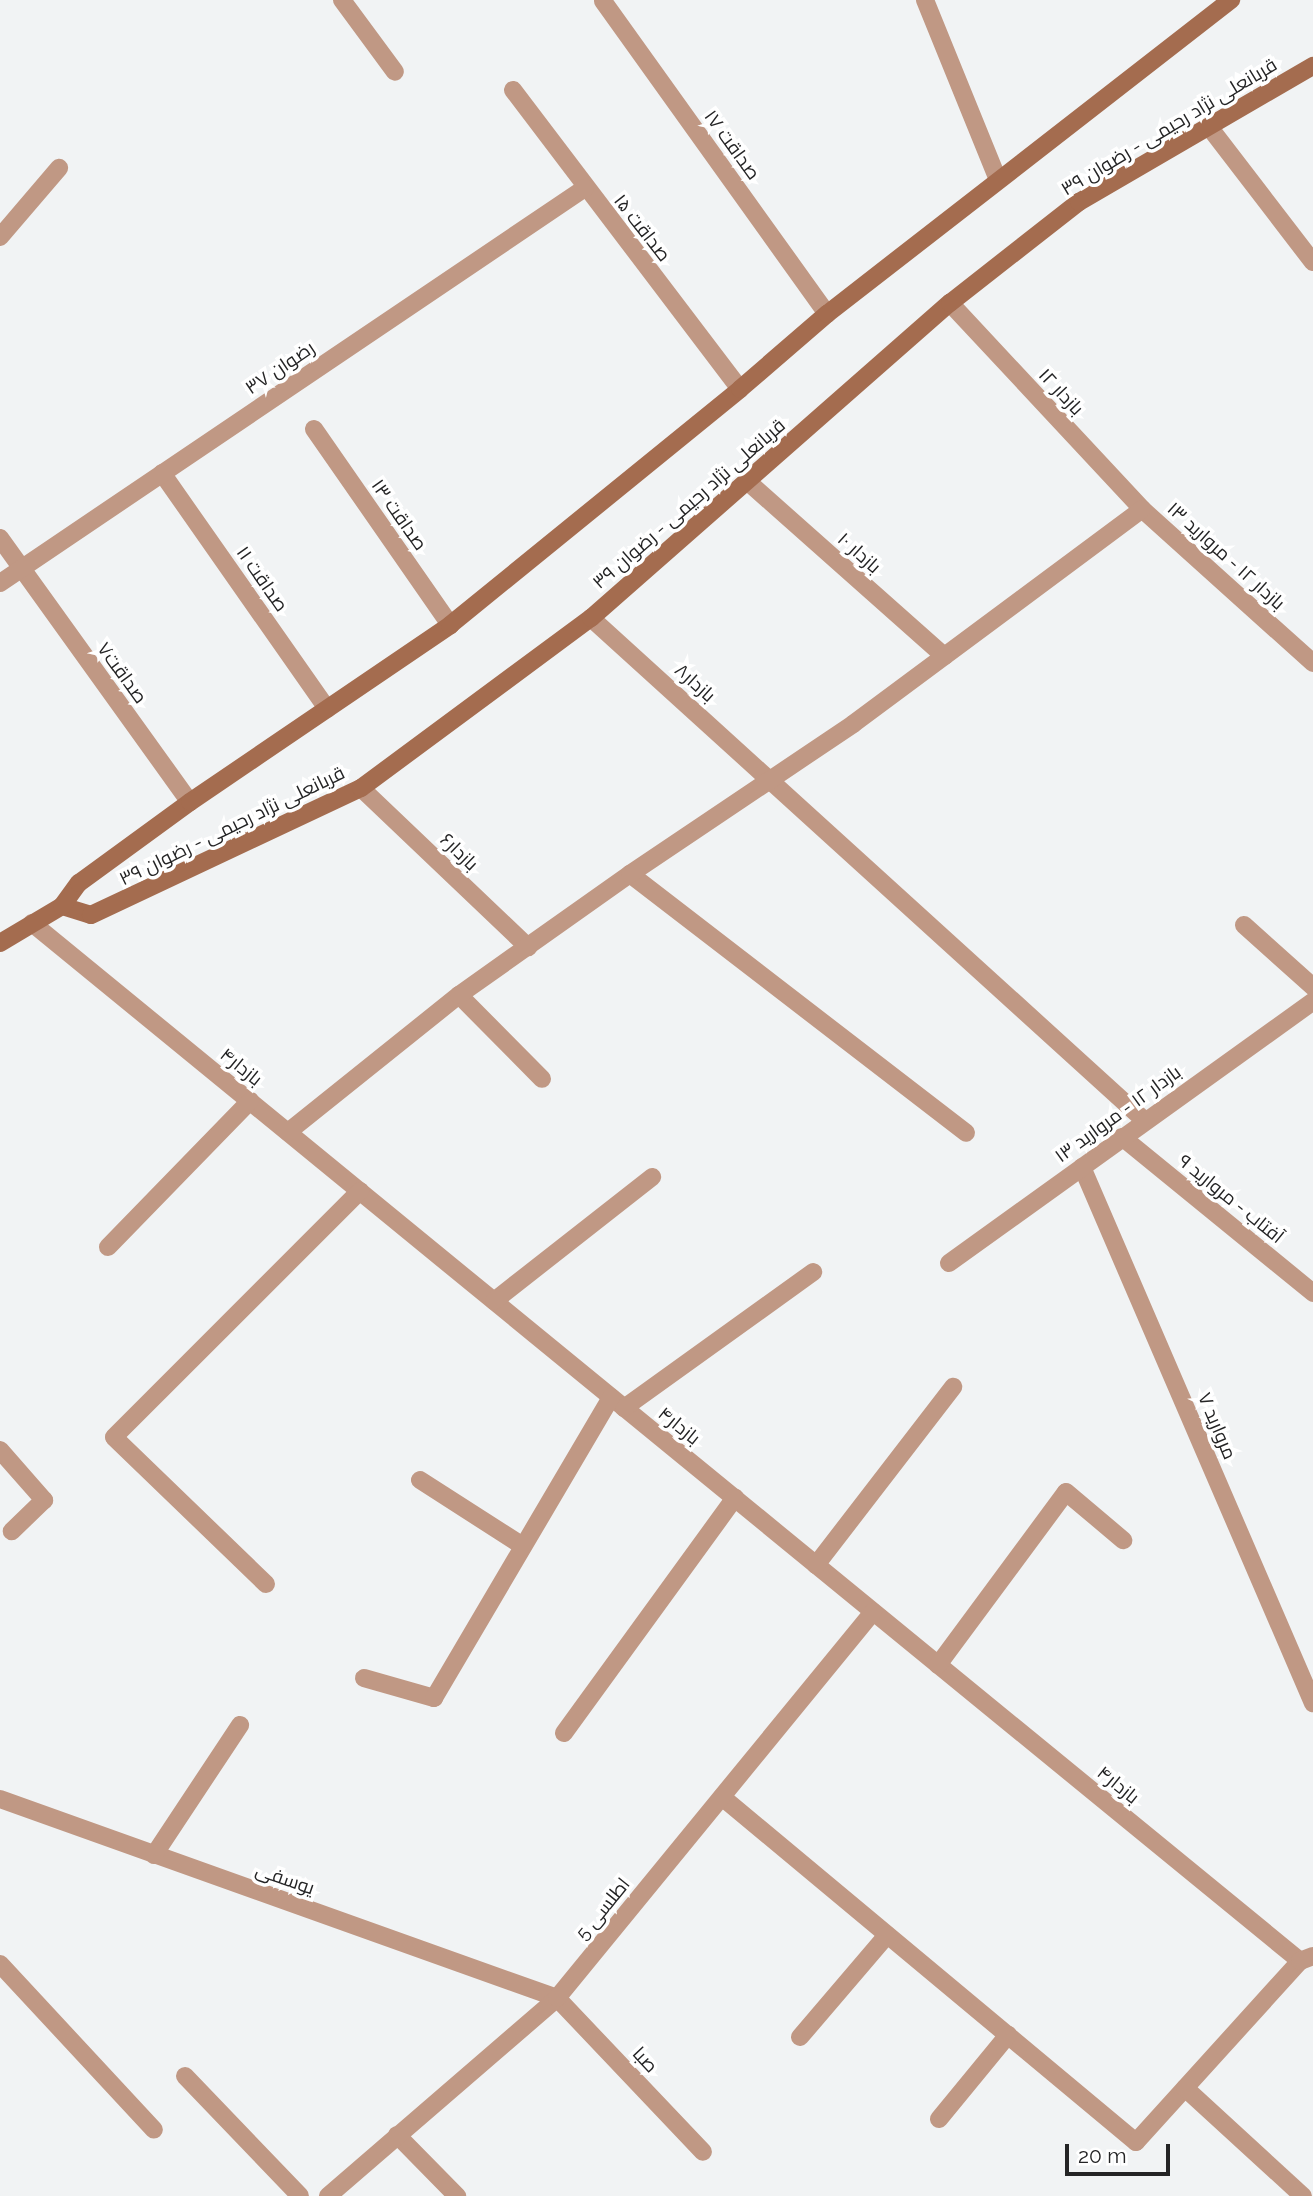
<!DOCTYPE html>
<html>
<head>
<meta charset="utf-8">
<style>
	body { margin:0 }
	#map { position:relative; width:1313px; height:2196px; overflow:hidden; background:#f1f3f4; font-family:Raleway,Cairo,sans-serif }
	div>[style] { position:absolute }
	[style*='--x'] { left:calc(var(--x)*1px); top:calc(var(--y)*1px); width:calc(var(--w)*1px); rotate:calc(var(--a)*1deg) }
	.street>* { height:18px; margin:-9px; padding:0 9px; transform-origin:9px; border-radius:9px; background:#c09884 }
	.secondary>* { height:18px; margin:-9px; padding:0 9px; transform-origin:9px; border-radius:9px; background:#a46c4f }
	span { translate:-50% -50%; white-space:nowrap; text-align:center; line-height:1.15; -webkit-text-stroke:7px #fff; paint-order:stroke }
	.street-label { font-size:19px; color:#242425 }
	.scale { position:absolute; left:1065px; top:2144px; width:105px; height:32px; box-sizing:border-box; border:4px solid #242425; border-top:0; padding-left:9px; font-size:21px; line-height:24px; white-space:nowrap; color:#242425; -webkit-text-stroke:5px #fff; paint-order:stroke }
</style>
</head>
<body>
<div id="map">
	<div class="street">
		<i style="--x:342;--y:0;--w:89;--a:53.6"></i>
		<i style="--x:925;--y:0;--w:194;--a:67.9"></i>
		<i style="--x:603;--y:1;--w:385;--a:54.4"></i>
		<i style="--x:513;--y:90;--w:375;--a:52.8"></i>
		<i style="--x:1210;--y:128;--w:169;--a:52.5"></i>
		<i style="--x:0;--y:237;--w:91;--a:-49.5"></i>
		<i style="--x:950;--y:303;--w:282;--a:47"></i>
		<i style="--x:1142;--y:509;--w:230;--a:42"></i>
		<i style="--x:314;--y:429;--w:239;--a:55.2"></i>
		<i style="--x:162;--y:473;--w:288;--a:55"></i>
		<i style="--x:747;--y:481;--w:264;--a:41.6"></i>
		<i style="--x:0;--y:538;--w:325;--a:54.3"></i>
		<i style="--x:0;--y:583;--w:706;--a:-34.03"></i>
		<i style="--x:591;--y:618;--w:747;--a:42.23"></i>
		<i style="--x:361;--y:788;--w:231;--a:43.6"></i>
		<i style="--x:630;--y:874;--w:424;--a:37.6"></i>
		<i style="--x:32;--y:923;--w:1639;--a:39.3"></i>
		<i style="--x:1244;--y:925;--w:93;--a:41.9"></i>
		<i style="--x:459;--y:995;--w:118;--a:45.3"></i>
		<i style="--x:288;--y:1132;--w:219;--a:-38.7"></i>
		<i style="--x:459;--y:995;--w:209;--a:-35.3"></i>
		<i style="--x:630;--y:874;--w:269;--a:-33.9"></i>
		<i style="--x:853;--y:724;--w:360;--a:-36.6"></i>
		<i style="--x:1122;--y:1137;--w:247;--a:39.2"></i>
		<i style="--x:1082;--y:1167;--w:584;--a:66.69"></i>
		<i style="--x:108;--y:1247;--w:204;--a:-45.8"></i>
		<i style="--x:949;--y:1263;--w:448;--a:-35.7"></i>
		<i style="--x:494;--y:1301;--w:201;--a:-38.1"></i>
		<i style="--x:624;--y:1408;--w:233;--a:-35.7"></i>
		<i style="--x:0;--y:1450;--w:67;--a:48.7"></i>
		<i style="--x:44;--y:1500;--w:45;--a:135.9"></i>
		<i style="--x:420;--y:1480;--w:122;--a:32.7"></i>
		<i style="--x:816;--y:1565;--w:225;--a:-52.4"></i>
		<i style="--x:266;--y:1584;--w:211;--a:-136"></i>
		<i style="--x:114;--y:1437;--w:348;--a:-45"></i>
		<i style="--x:938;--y:1665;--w:215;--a:-53.5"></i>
		<i style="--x:1066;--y:1492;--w:75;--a:40.1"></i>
		<i style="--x:364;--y:1678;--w:73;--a:15.9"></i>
		<i style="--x:434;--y:1698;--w:349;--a:-59.5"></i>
		<i style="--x:564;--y:1733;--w:291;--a:-54"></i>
		<i style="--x:722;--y:1797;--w:539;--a:39.81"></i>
		<i style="--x:1136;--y:2142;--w:244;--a:-47.8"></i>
		<i style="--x:1300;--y:1961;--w:14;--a:-21"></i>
		<i style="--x:0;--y:1799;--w:591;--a:19.66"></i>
		<i style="--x:557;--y:1998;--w:212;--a:46.5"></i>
		<i style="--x:154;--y:1855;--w:156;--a:-56.5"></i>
		<i style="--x:0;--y:1964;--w:226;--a:47.1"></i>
		<i style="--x:800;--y:2037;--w:134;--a:-49.5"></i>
		<i style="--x:185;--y:2076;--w:166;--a:46.2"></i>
		<i style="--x:1185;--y:2088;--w:160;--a:42.5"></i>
		<i style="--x:939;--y:2119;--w:109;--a:-50.6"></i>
		<i style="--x:397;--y:2135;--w:86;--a:45.5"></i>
		<i style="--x:328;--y:2196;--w:303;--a:-40.8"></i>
		<i style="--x:557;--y:1998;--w:499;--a:-50.7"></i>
	</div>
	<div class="secondary">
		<i style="--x:62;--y:906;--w:30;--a:17"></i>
		<i style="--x:91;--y:915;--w:298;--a:-25.2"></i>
		<i style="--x:361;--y:788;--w:286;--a:-36.5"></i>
		<i style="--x:591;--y:618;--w:478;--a:-41.3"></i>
		<i style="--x:950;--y:303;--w:164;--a:-38.1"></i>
		<i style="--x:1079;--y:202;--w:271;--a:-30.2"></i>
		<i style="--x:0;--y:943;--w:72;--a:-30.8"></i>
		<i style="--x:62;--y:906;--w:29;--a:-54"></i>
		<i style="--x:79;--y:883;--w:137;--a:-36.1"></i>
		<i style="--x:190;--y:802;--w:315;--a:-34.2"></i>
		<i style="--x:450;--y:625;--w:374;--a:-39.1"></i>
		<i style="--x:740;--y:389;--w:115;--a:-40.8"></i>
		<i style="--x:827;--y:314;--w:512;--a:-37.86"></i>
	</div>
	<div class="street-label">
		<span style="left:1169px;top:127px;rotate:-31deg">قربانعلی نژاد رحیمی - رضوان ۳۹</span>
		<span style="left:732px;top:145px;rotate:54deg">صداقت ۱۷</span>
		<span style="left:642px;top:228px;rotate:52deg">صداقت ۱۵</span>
		<span style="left:280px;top:368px;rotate:-34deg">رضوان ۳۷</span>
		<span style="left:1061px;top:392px;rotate:47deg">بازدار ۱۲</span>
		<span style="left:689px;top:504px;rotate:-41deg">قربانعلی نژاد رحیمی - رضوان ۳۹</span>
		<span style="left:399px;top:515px;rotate:55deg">صداقت ۱۳</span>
		<span style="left:859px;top:553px;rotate:42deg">بازدار ۱۰</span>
		<span style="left:1226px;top:556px;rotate:42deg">بازدار ۱۲ - مروارید ۱۳</span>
		<span style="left:262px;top:579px;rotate:55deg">صداقت ۱۱</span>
		<span style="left:122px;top:673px;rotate:54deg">صداقت۷</span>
		<span style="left:695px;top:683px;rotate:42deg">بازدار۸</span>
		<span style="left:232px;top:826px;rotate:-26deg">قربانعلی نژاد رحیمی - رضوان ۳۹</span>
		<span style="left:459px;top:852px;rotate:44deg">بازدار۶</span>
		<span style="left:241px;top:1067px;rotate:39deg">بازدار۴</span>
		<span style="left:1118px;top:1114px;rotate:-36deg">بازدار ۱۲ - مروارید ۱۳</span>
		<span style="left:1231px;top:1199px;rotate:39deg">آفتاب - مروارید ۹</span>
		<span style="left:679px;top:1426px;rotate:39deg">بازدار۴</span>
		<span style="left:1217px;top:1426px;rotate:67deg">مروارید ۷</span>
		<span style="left:1118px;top:1785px;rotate:39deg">بازدار۴</span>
		<span style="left:285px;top:1879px;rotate:19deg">یوسفی</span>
		<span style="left:603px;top:1909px;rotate:-51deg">اطلسی 5</span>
		<span style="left:645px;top:2060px;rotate:47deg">صبا</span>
	</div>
	<div class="scale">20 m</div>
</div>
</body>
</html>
